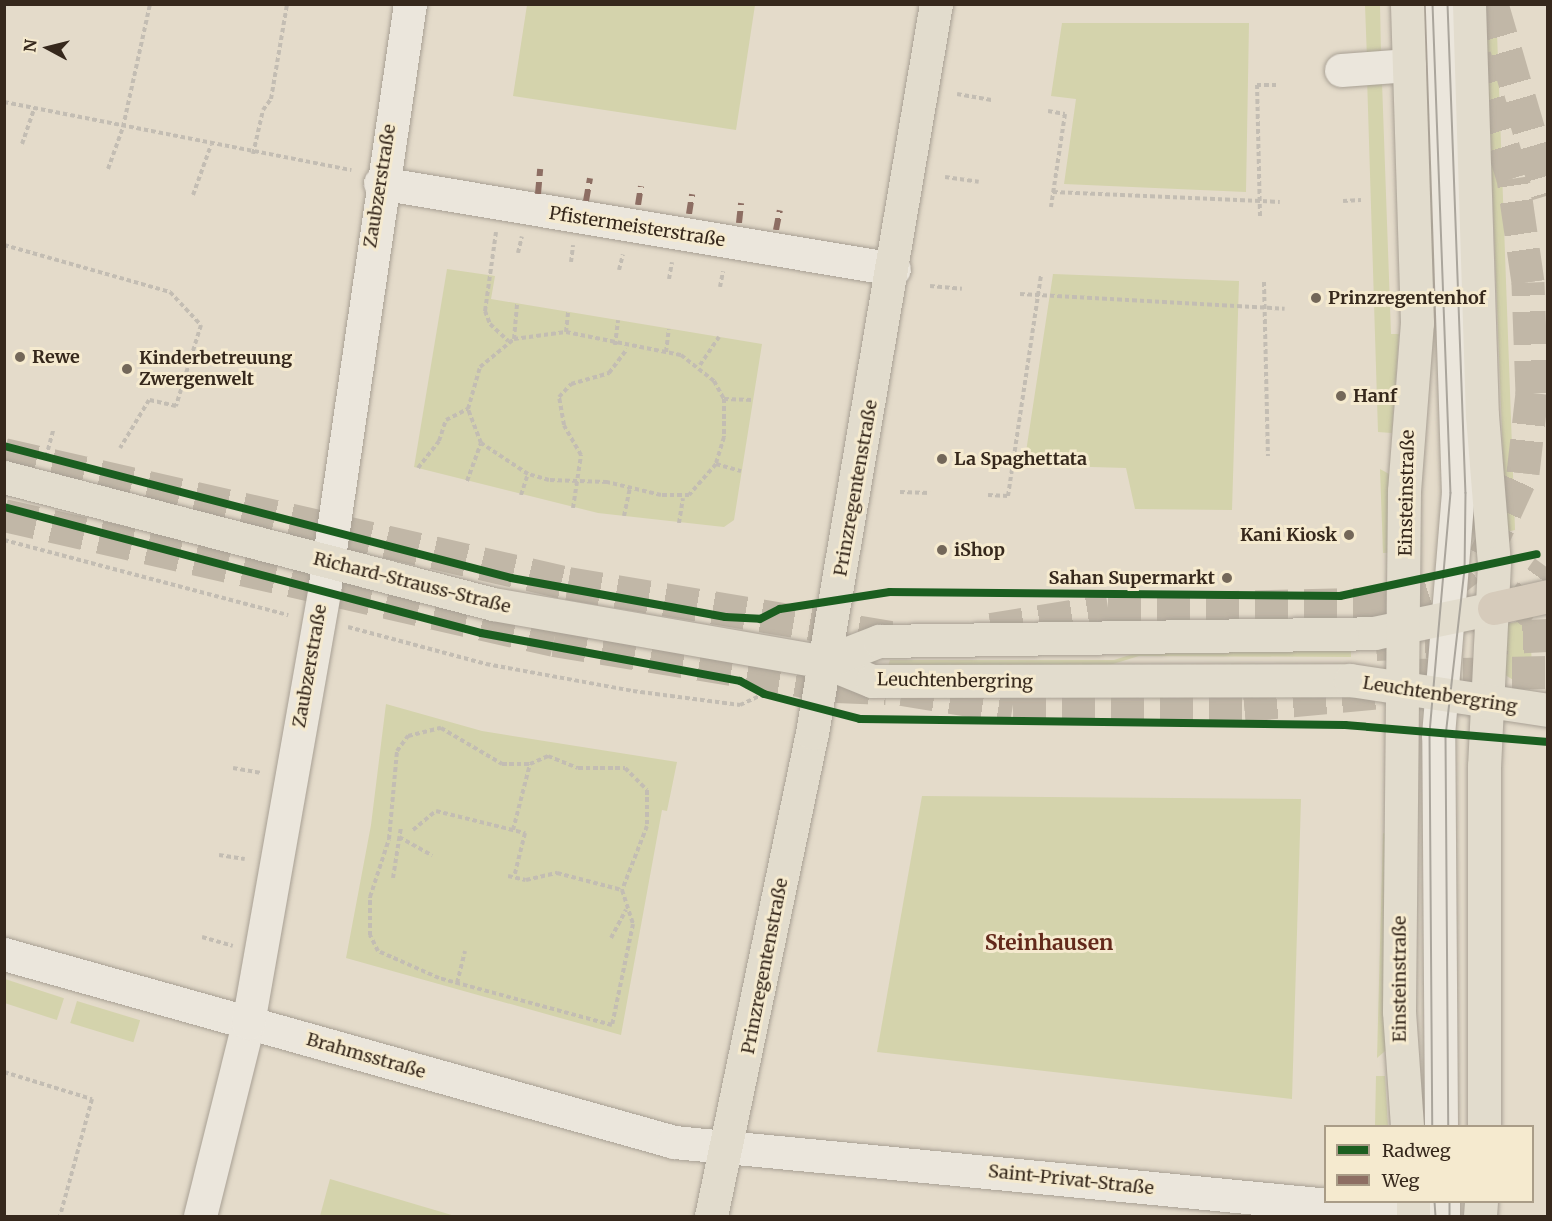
<!DOCTYPE html>
<html>
<head>
<meta charset="utf-8">
<style>
	body { margin:0 }
	#map { position:relative; width:1552px; height:1221px; overflow:hidden; background:#e4dbca; font-family:Merriweather,serif }
	div>[style] { position:absolute }
	[style*='--x'] { left:calc(var(--x)*1px); top:calc(var(--y)*1px); width:calc(var(--w)*1px); rotate:calc(var(--a)*1deg) }
	.green>* { inset:0; background:#d4d3ac; transform-origin:0 0 }
	.highway-tunnel>* { height:33px; margin-top:-16.5px; transform-origin:0; background:repeating-linear-gradient(90deg,#c1b7a7 0 33px,transparent 0 49px) }
	.path>* { height:4px; margin-top:-2px; transform-origin:0; background:repeating-linear-gradient(90deg,#c3bdb3 0 4.5px,transparent 0 7.5px) }
	.roads { filter:drop-shadow(0 0 2px #a8a094) drop-shadow(0 0 2px #a8a094) }
	.minor>* { height:33px; margin:-16.5px; padding:0 16.5px; transform-origin:16.5px; border-radius:16.5px; background:#ebe6dc }
	.major>* { height:33px; margin:-16.5px; padding:0 16.5px; transform-origin:16.5px; border-radius:16.5px; background:#e2dccd }
	.highway>* { height:33px; margin:-16.5px; padding:0 16.5px; transform-origin:16.5px; border-radius:16.5px; background:#d6cbbb }
	.tram>* { height:1.5px; margin:-0.75px; padding:0 0.75px; transform-origin:0.75px; border-radius:0.75px; background:#aaa59c }
	.quiet>* { height:6px; margin-top:-3px; transform-origin:0; background:repeating-linear-gradient(90deg,#8d6e63 0 12px,transparent 0 18px) }
	.cycleway>* { height:8px; margin:-4px; padding:0 4px; transform-origin:4px; border-radius:4px; background:#1b5e20 }
	.dots>* { width:16px; height:16px; translate:-50% -50%; box-sizing:border-box; border:3px solid #f5eacf; border-radius:50% }
	span { translate:-50% -50%; white-space:nowrap; text-align:center; line-height:1.15; -webkit-text-stroke:6px #f5eacf; paint-order:stroke }
	.street-label { font-size:18px; color:#36281c }
	.poi-label { font-size:18px; color:#36281c; font-weight:700 }
	.left { translate:0 -50%; text-align:left }
	.right { translate:-100% -50%; text-align:right }
	.quarter-label { font-size:21px; color:#63291b; font-weight:700 }
	.frame { position:absolute; inset:0; border:6px solid #36281c; pointer-events:none }
	.legend { position:absolute; left:1324px; top:1125px; width:210px; height:78px; box-sizing:border-box; background:#f5eacf; border:2px solid #a99c87; margin:0; padding:8px 10px; list-style:none; font-size:18px; color:#36281c }
	.legend li { display:flex; align-items:center; gap:12px; height:30px }
	.legend b { width:30px; border:2px solid #a99c87 }
	.north { position:absolute; left:18px; top:18px; width:60px; height:60px; -webkit-text-stroke:4px #f5eacf; paint-order:stroke; rotate:277deg; font-size:16px; font-weight:700; line-height:24px; text-align:center; color:#36281c }
	.north::after { content:''; display:block; margin:auto; width:21px; height:27px; background:#36281c; clip-path:polygon(50% 0,100% 100%,50% 72%,0 100%) }
</style>
</head>
<body>
<div id="map">
	<div class="green">
		<i style="clip-path:polygon(527px 5px,755px 5px,736px 130px,513px 96px)"></i>
		<i style="clip-path:polygon(1365px 5px,1380px 5px,1381px 54px,1367px 59px)"></i>
		<i style="clip-path:polygon(1485px 5px,1496px 5px,1515px 530px,1506px 532px)"></i>
		<i style="clip-path:polygon(1062px 23px,1249px 23px,1246px 192px,1064px 184px,1076px 99px,1051px 96px)"></i>
		<i style="clip-path:polygon(1367px 77px,1382px 82px,1391px 334px,1399px 334px,1392px 433px,1378px 432px)"></i>
		<i style="clip-path:polygon(447px 269px,495px 276px,491px 299px,762px 344px,734px 520px,724px 527px,598px 513px,414px 467px)"></i>
		<i style="clip-path:polygon(1053px 274px,1239px 281px,1232px 510px,1135px 509px,1126px 468px,1024px 465px)"></i>
		<i style="clip-path:polygon(1380px 469px,1389px 474px,1390px 553px,1383px 553px)"></i>
		<i style="clip-path:polygon(1530px 618px,1532px 672px,1530px 690px,1505px 675px,1508px 624px)"></i>
		<i style="clip-path:polygon(1145px 650px,1351px 650px,1351px 657px,1139px 656px,1100px 668px,888px 666px,890px 660px,1114px 660px)"></i>
		<i style="clip-path:polygon(386px 704px,482px 731px,677px 762px,667px 811px,662px 810px,621px 1035px,346px 958px,371px 825px)"></i>
		<i style="clip-path:polygon(922px 796px,1301px 799px,1292px 1099px,877px 1052px)"></i>
		<i style="clip-path:polygon(1383px 833px,1392px 837px,1391px 1046px,1377px 1058px)"></i>
		<i style="left:5px;top:979px;width:62px;height:23px;rotate:18deg"></i>
		<i style="left:77px;top:1001px;width:66px;height:23px;rotate:17deg"></i>
		<i style="clip-path:polygon(1376px 1076px,1385px 1076px,1388px 1126px,1375px 1126px)"></i>
		<i style="clip-path:polygon(330px 1179px,455px 1216px,320px 1216px)"></i>
	</div>
	<div class="highway-tunnel">
		<i style="--x:1492;--y:4;--w:199;--a:73.7"></i>
		<i style="--x:4;--y:454;--w:579;--a:12.88"></i>
		<i style="--x:568;--y:583;--w:341;--a:9.5"></i>
		<i style="--x:4;--y:515;--w:564;--a:12.8"></i>
		<i style="--x:554;--y:640;--w:286;--a:9.3"></i>
		<i style="--x:836;--y:686;--w:50;--a:2.3"></i>
		<i style="--x:1512;--y:618;--w:62;--a:-54.2"></i>
		<i style="--x:991;--y:629;--w:119;--a:-9.2"></i>
		<i style="--x:1108;--y:610;--w:289;--a:-1.4"></i>
		<i style="--x:1397;--y:603;--w:48;--a:-18.1"></i>
		<i style="--x:1443;--y:588;--w:53;--a:-37.3"></i>
		<i style="--x:1485;--y:556;--w:91;--a:-65.4"></i>
		<i style="--x:1523;--y:473;--w:81;--a:-83.6"></i>
		<i style="--x:1532;--y:393;--w:111;--a:-92.1"></i>
		<i style="--x:1528;--y:282;--w:105;--a:-98.2"></i>
		<i style="--x:1513;--y:178;--w:128;--a:-107.3"></i>
		<i style="--x:1376;--y:644;--w:172;--a:-3"></i>
		<i style="--x:1414;--y:675;--w:134;--a:-1.3"></i>
		<i style="--x:902;--y:689;--w:112;--a:9.2"></i>
		<i style="--x:1013;--y:707;--w:231;--a:-0.5"></i>
		<i style="--x:1244;--y:705;--w:138;--a:-5.4"></i>
	</div>
	<div class="path">
		<i style="--x:957;--y:94;--w:35;--a:10"></i>
		<i style="--x:4;--y:102;--w:354;--a:11.1"></i>
		<i style="--x:1048;--y:111;--w:17;--a:10"></i>
		<i style="--x:1065;--y:114;--w:94;--a:98.6"></i>
		<i style="--x:22;--y:144;--w:37;--a:-71"></i>
		<i style="--x:253;--y:154;--w:45;--a:-77.2"></i>
		<i style="--x:263;--y:110;--w:14;--a:-54"></i>
		<i style="--x:271;--y:99;--w:96;--a:-80.4"></i>
		<i style="--x:108;--y:169;--w:45;--a:-70.3"></i>
		<i style="--x:123;--y:127;--w:126;--a:-77.6"></i>
		<i style="--x:945;--y:177;--w:34;--a:8"></i>
		<i style="--x:1053;--y:192;--w:227;--a:2.5"></i>
		<i style="--x:193;--y:195;--w:53;--a:-70.2"></i>
		<i style="--x:1343;--y:201;--w:18;--a:-3"></i>
		<i style="--x:1260;--y:216;--w:131;--a:-91.3"></i>
		<i style="--x:1257;--y:85;--w:19;--a:0"></i>
		<i style="--x:496;--y:232;--w:80;--a:97.9"></i>
		<i style="--x:485;--y:311;--w:14;--a:69"></i>
		<i style="--x:490;--y:324;--w:25;--a:43"></i>
		<i style="--x:4;--y:245;--w:173;--a:15.8"></i>
		<i style="--x:170;--y:292;--w:45;--a:46.8"></i>
		<i style="--x:201;--y:325;--w:85;--a:107.2"></i>
		<i style="--x:176;--y:406;--w:28;--a:-167"></i>
		<i style="--x:149;--y:400;--w:56;--a:121.1"></i>
		<i style="--x:518;--y:253;--w:17;--a:-77"></i>
		<i style="--x:571;--y:262;--w:17;--a:-83"></i>
		<i style="--x:619;--y:270;--w:16;--a:-76"></i>
		<i style="--x:669;--y:279;--w:17;--a:-80"></i>
		<i style="--x:1264;--y:282;--w:174;--a:88.7"></i>
		<i style="--x:930;--y:286;--w:32;--a:5"></i>
		<i style="--x:720;--y:287;--w:16;--a:-79"></i>
		<i style="--x:1020;--y:294;--w:265;--a:3.2"></i>
		<i style="--x:1347;--y:303;--w:18;--a:-6"></i>
		<i style="--x:566;--y:332;--w:117;--a:11.3"></i>
		<i style="--x:681;--y:355;--w:42;--a:38.2"></i>
		<i style="--x:714;--y:381;--w:21;--a:61"></i>
		<i style="--x:724;--y:399;--w:38;--a:90"></i>
		<i style="--x:724;--y:437;--w:28;--a:107"></i>
		<i style="--x:716;--y:464;--w:41;--a:131.1"></i>
		<i style="--x:689;--y:495;--w:28;--a:180"></i>
		<i style="--x:661;--y:495;--w:56;--a:-166.5"></i>
		<i style="--x:607;--y:482;--w:58;--a:-178"></i>
		<i style="--x:549;--y:480;--w:22;--a:-164"></i>
		<i style="--x:528;--y:474;--w:56;--a:-146.6"></i>
		<i style="--x:481;--y:443;--w:36;--a:-111"></i>
		<i style="--x:468;--y:409;--w:44;--a:-74.1"></i>
		<i style="--x:480;--y:367;--w:44;--a:-39.5"></i>
		<i style="--x:514;--y:339;--w:52;--a:-7.7"></i>
		<i style="--x:566;--y:332;--w:20;--a:-84"></i>
		<i style="--x:514;--y:339;--w:35;--a:-85"></i>
		<i style="--x:615;--y:345;--w:25;--a:-83"></i>
		<i style="--x:666;--y:352;--w:23;--a:-83"></i>
		<i style="--x:700;--y:365;--w:34;--a:-56"></i>
		<i style="--x:724;--y:399;--w:29;--a:2"></i>
		<i style="--x:46;--y:457;--w:28;--a:-75"></i>
		<i style="--x:716;--y:464;--w:26;--a:16"></i>
		<i style="--x:418;--y:468;--w:34;--a:-52"></i>
		<i style="--x:439;--y:441;--w:22;--a:-72"></i>
		<i style="--x:446;--y:420;--w:25;--a:-27"></i>
		<i style="--x:467;--y:481;--w:40;--a:-69.8"></i>
		<i style="--x:900;--y:492;--w:30;--a:2"></i>
		<i style="--x:521;--y:495;--w:22;--a:-72"></i>
		<i style="--x:988;--y:495;--w:20;--a:3"></i>
		<i style="--x:1008;--y:496;--w:224;--a:-81.5"></i>
		<i style="--x:573;--y:508;--w:54;--a:-81.4"></i>
		<i style="--x:581;--y:455;--w:34;--a:-120"></i>
		<i style="--x:564;--y:425;--w:28;--a:-100"></i>
		<i style="--x:559;--y:397;--w:18;--a:-47"></i>
		<i style="--x:571;--y:384;--w:40;--a:-16"></i>
		<i style="--x:609;--y:373;--w:30;--a:-53"></i>
		<i style="--x:624;--y:516;--w:30;--a:-78"></i>
		<i style="--x:679;--y:523;--w:25;--a:-81"></i>
		<i style="--x:4;--y:540;--w:294;--a:14.8"></i>
		<i style="--x:348;--y:627;--w:143;--a:15"></i>
		<i style="--x:486;--y:664;--w:149;--a:10.4"></i>
		<i style="--x:633;--y:691;--w:108;--a:7.5"></i>
		<i style="--x:740;--y:705;--w:26;--a:-25"></i>
		<i style="--x:441;--y:728;--w:71;--a:30.5"></i>
		<i style="--x:502;--y:764;--w:28;--a:0"></i>
		<i style="--x:530;--y:764;--w:20;--a:-24"></i>
		<i style="--x:548;--y:756;--w:32;--a:22"></i>
		<i style="--x:578;--y:768;--w:47;--a:0"></i>
		<i style="--x:625;--y:768;--w:31;--a:45"></i>
		<i style="--x:647;--y:790;--w:36;--a:90"></i>
		<i style="--x:647;--y:826;--w:69;--a:111.3"></i>
		<i style="--x:622;--y:890;--w:36;--a:72"></i>
		<i style="--x:633;--y:924;--w:103;--a:101.7"></i>
		<i style="--x:612;--y:1025;--w:179;--a:-164.8"></i>
		<i style="--x:439;--y:978;--w:67;--a:-156.1"></i>
		<i style="--x:378;--y:951;--w:18;--a:-117"></i>
		<i style="--x:370;--y:935;--w:38;--a:-90"></i>
		<i style="--x:370;--y:897;--w:61;--a:-71.9"></i>
		<i style="--x:389;--y:839;--w:88;--a:-84.8"></i>
		<i style="--x:397;--y:751;--w:19;--a:-54"></i>
		<i style="--x:408;--y:736;--w:34;--a:-14"></i>
		<i style="--x:233;--y:768;--w:29;--a:10"></i>
		<i style="--x:413;--y:830;--w:30;--a:-40"></i>
		<i style="--x:436;--y:811;--w:92;--a:13.9"></i>
		<i style="--x:525;--y:833;--w:45;--a:104"></i>
		<i style="--x:513;--y:830;--w:68;--a:-75.6"></i>
		<i style="--x:399;--y:837;--w:38;--a:29"></i>
		<i style="--x:219;--y:855;--w:26;--a:9"></i>
		<i style="--x:508;--y:876;--w:18;--a:13"></i>
		<i style="--x:526;--y:880;--w:32;--a:-13"></i>
		<i style="--x:557;--y:873;--w:67;--a:14.7"></i>
		<i style="--x:393;--y:878;--w:52;--a:-81.1"></i>
		<i style="--x:202;--y:937;--w:32;--a:16"></i>
		<i style="--x:611;--y:938;--w:32;--a:-62"></i>
		<i style="--x:457;--y:983;--w:33;--a:-76"></i>
		<i style="--x:4;--y:1072;--w:92;--a:17.1"></i>
		<i style="--x:92;--y:1099;--w:121;--a:105.3"></i>
	</div>
	<div class="roads">
		<div class="minor">
			<i style="--x:1341;--y:70;--w:68;--a:-4.2"></i>
			<i style="--x:380;--y:183;--w:521;--a:9.5"></i>
			<i style="--x:4;--y:954;--w:696;--a:15.67"></i>
			<i style="--x:674;--y:1142;--w:742;--a:5.49"></i>
			<i style="--x:1441;--y:1126;--w:391;--a:-90.4"></i>
			<i style="--x:1438;--y:735;--w:242;--a:-85.3"></i>
			<i style="--x:1458;--y:494;--w:490;--a:-91.9"></i>
			<i style="--x:1443;--y:1202;--w:14;--a:90"></i>
			<i style="--x:200;--y:1216;--w:199;--a:-76"></i>
			<i style="--x:248;--y:1023;--w:439;--a:-80"></i>
			<i style="--x:324;--y:591;--w:593;--a:-81.67"></i>
		</div>
		<div class="major">
			<i style="--x:1469;--y:4;--w:411;--a:88.2"></i>
			<i style="--x:1482;--y:415;--w:148;--a:85.4"></i>
			<i style="--x:1494;--y:563;--w:203;--a:92.8"></i>
			<i style="--x:1484;--y:766;--w:360;--a:90"></i>
			<i style="--x:4;--y:477;--w:505;--a:14.56"></i>
			<i style="--x:493;--y:604;--w:337;--a:9.9"></i>
			<i style="--x:825;--y:662;--w:51;--a:22"></i>
			<i style="--x:872;--y:681;--w:478;--a:-0.1"></i>
			<i style="--x:1350;--y:680;--w:200;--a:8.6"></i>
			<i style="--x:825;--y:662;--w:58;--a:-21.3"></i>
			<i style="--x:879;--y:641;--w:495;--a:-0.9"></i>
			<i style="--x:1374;--y:633;--w:123;--a:-11.8"></i>
			<i style="--x:1407;--y:1126;--w:115;--a:-94"></i>
			<i style="--x:1399;--y:1011;--w:520;--a:-89.45"></i>
			<i style="--x:1404;--y:491;--w:169;--a:-85.6"></i>
			<i style="--x:1417;--y:323;--w:319;--a:-91.8"></i>
			<i style="--x:1413;--y:1202;--w:14;--a:90"></i>
			<i style="--x:711;--y:1216;--w:493;--a:-78.2"></i>
			<i style="--x:812;--y:733;--w:739;--a:-80.35"></i>
			<i style="--x:1480;--y:1216;--w:14;--a:-86"></i>
		</div>
		<div class="highway">
			<i style="--x:1494;--y:608;--w:55;--a:-12.5"></i>
		</div>
	</div>
	<div class="tram">
		<i style="--x:1433;--y:4;--w:489;--a:87.9"></i>
		<i style="--x:1451;--y:493;--w:242;--a:95"></i>
		<i style="--x:1430;--y:734;--w:392;--a:89.6"></i>
		<i style="--x:1448;--y:4;--w:489;--a:87.9"></i>
		<i style="--x:1466;--y:493;--w:77;--a:90.7"></i>
		<i style="--x:1465;--y:570;--w:167;--a:96.5"></i>
		<i style="--x:1446;--y:736;--w:390;--a:89.6"></i>
		<i style="--x:1435;--y:1202;--w:14;--a:86"></i>
		<i style="--x:1450;--y:1202;--w:14;--a:90"></i>
	</div>
	<div class="quiet">
		<i style="--x:538;--y:194;--w:25;--a:-85"></i>
		<i style="--x:586;--y:201;--w:23;--a:-80"></i>
		<i style="--x:638;--y:205;--w:19;--a:-81"></i>
		<i style="--x:689;--y:214;--w:20;--a:-81"></i>
		<i style="--x:739;--y:223;--w:20;--a:-84"></i>
		<i style="--x:776;--y:230;--w:20;--a:-79"></i>
	</div>
	<div class="cycleway">
		<i style="--x:4;--y:446;--w:524;--a:14.59"></i>
		<i style="--x:511;--y:578;--w:218;--a:10.3"></i>
		<i style="--x:725;--y:617;--w:35;--a:3"></i>
		<i style="--x:760;--y:619;--w:22;--a:-27"></i>
		<i style="--x:780;--y:609;--w:111;--a:-8.8"></i>
		<i style="--x:890;--y:592;--w:450;--a:0.5"></i>
		<i style="--x:1340;--y:596;--w:201;--a:-12"></i>
		<i style="--x:4;--y:507;--w:493;--a:14.8"></i>
		<i style="--x:481;--y:633;--w:263;--a:10.5"></i>
		<i style="--x:740;--y:681;--w:27;--a:28"></i>
		<i style="--x:764;--y:694;--w:99;--a:14.6"></i>
		<i style="--x:860;--y:719;--w:485;--a:0.7"></i>
		<i style="--x:1345;--y:725;--w:204;--a:4.8"></i>
	</div>
	<div class="dots">
		<i style="left:1316px;top:298px;background:#736759"></i>
		<i style="left:20px;top:357px;background:#736759"></i>
		<i style="left:127px;top:369px;background:#736759"></i>
		<i style="left:1341px;top:396px;background:#736759"></i>
		<i style="left:942px;top:459px;background:#736759"></i>
		<i style="left:1349px;top:535px;background:#736759"></i>
		<i style="left:942px;top:550px;background:#736759"></i>
		<i style="left:1227px;top:578px;background:#736759"></i>
	</div>
	<div class="street-label">
		<span style="left:380px;top:186px;rotate:-81deg">Zaubzerstraße</span>
		<span style="left:637px;top:227px;rotate:9deg">Pfistermeisterstraße</span>
		<span style="left:856px;top:488px;rotate:-80deg">Prinzregentenstraße</span>
		<span style="left:1407px;top:493px;rotate:-89deg">Einsteinstraße</span>
		<span style="left:412px;top:583px;rotate:14deg">Richard-Strauss-Straße</span>
		<span style="left:310px;top:666px;rotate:-80deg">Zaubzerstraße</span>
		<span style="left:955px;top:681px;rotate:1deg">Leuchtenbergring</span>
		<span style="left:1440px;top:695px;rotate:9deg">Leuchtenbergring</span>
		<span style="left:765px;top:966px;rotate:-79deg">Prinzregentenstraße</span>
		<span style="left:1400px;top:979px;rotate:-90deg">Einsteinstraße</span>
		<span style="left:366px;top:1056px;rotate:16deg">Brahmsstraße</span>
		<span style="left:1071px;top:1180px;rotate:6deg">Saint-Privat-Straße</span>
	</div>
	<div class="poi-label">
		<span class="left" style="left:1328px;top:298px">Prinzregentenhof</span>
		<span class="left" style="left:32px;top:357px">Rewe</span>
		<span class="left" style="left:139px;top:369px">Kinderbetreuung<br>Zwergenwelt</span>
		<span class="left" style="left:1353px;top:396px">Hanf</span>
		<span class="left" style="left:954px;top:459px">La Spaghettata</span>
		<span class="right" style="left:1337px;top:535px">Kani Kiosk</span>
		<span class="left" style="left:954px;top:550px">iShop</span>
		<span class="right" style="left:1215px;top:578px">Sahan Supermarkt</span>
	</div>
	<div class="quarter-label">
		<span style="left:1049px;top:943px">Steinhausen</span>
	</div>
	<div class="frame"></div>
	<ul class="legend">
	<li><b style="height:8px;background:#1b5e20"></b>Radweg</li>
	<li><b style="height:8px;background:#8d6e63"></b>Weg</li>
	</ul>
	<div class="north">N</div>
</div>
</body>
</html>
